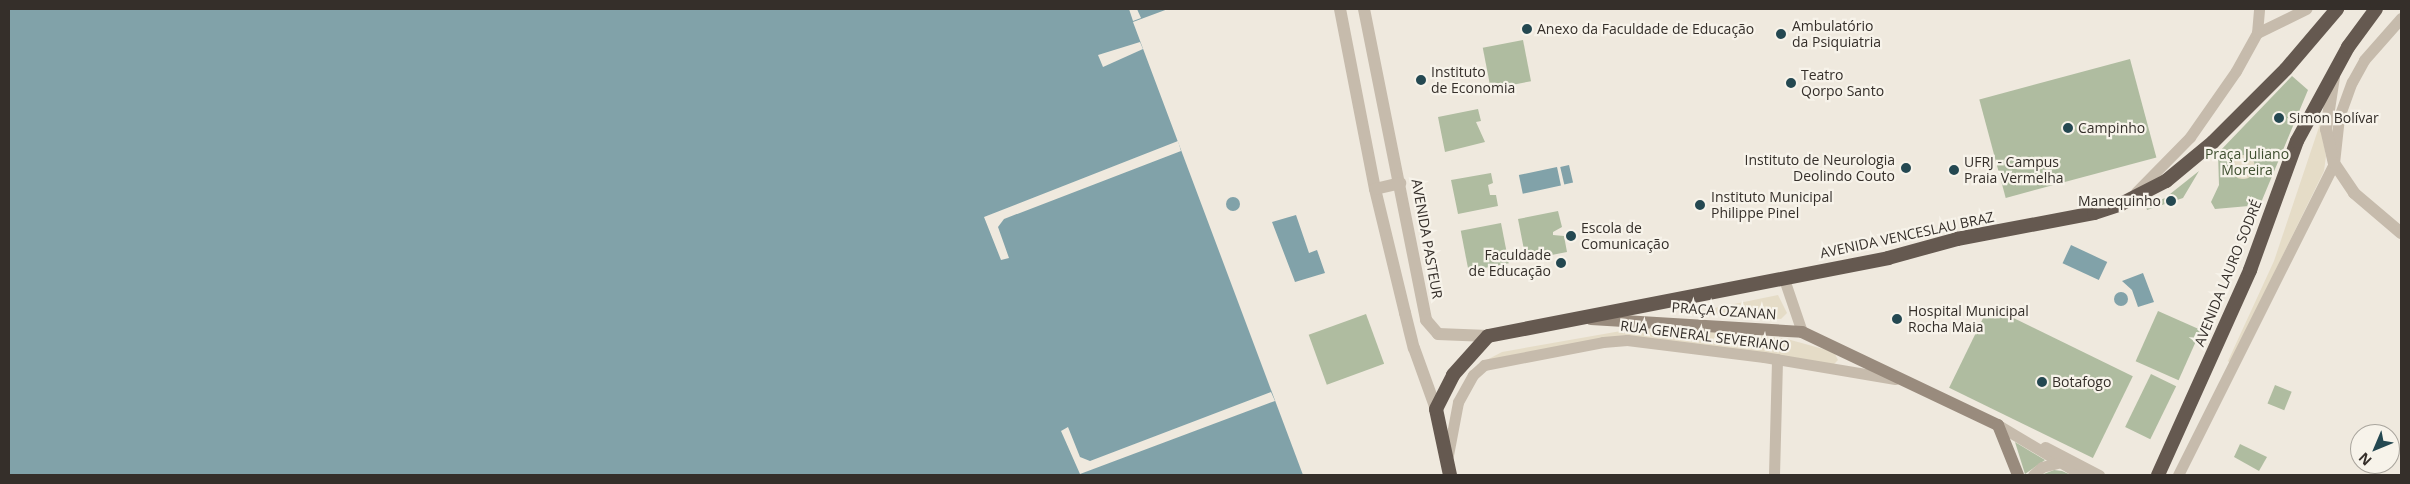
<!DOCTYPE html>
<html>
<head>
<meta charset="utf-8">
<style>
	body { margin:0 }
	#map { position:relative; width:2410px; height:484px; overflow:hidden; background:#efe9de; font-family:"Open Sans",sans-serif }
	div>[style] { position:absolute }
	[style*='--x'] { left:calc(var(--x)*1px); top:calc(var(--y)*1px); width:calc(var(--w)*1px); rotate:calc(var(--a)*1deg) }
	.green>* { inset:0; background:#afbca0; transform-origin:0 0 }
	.plaza>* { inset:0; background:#e5dcc7 }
	.round { border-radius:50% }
	.water>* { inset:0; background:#81a2a9; transform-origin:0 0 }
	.pier>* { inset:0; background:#efe9de }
	.minor>* { height:11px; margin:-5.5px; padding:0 5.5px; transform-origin:5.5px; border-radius:5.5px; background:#c6bbac }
	.tertiary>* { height:12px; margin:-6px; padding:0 6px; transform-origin:6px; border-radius:6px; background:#c6bbac }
	.secondary>* { height:12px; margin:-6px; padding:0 6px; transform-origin:6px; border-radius:6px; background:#998b7d }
	.trunk>* { height:14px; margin:-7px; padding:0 7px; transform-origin:7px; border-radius:7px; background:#655950 }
	.dots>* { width:14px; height:14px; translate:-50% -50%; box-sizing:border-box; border:2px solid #f7f3ea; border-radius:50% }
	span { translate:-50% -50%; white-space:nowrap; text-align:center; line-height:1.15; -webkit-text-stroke:4.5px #f7f3ea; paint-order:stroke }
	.poi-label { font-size:14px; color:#352f2a }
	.left { translate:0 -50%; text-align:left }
	.right { translate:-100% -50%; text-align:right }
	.park-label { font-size:14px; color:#405031 }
	.street-label { font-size:14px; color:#352f2a }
	.frame { position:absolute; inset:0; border:10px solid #352f2a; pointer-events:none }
	.north { position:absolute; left:2350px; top:424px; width:50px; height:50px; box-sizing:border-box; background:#f7f3ea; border:1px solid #a9a59d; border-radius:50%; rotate:225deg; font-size:14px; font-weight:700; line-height:20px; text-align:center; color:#352f2a }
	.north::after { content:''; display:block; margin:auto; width:18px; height:22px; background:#244851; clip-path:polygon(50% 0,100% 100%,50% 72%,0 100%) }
</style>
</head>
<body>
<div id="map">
	<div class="green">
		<i style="left:1523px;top:40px;width:42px;height:41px;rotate:79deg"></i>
		<i style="left:2130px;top:59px;width:102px;height:156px;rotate:75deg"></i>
		<i style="clip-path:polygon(2292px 76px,2308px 90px,2260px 205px,2215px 209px,2211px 202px,2219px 185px,2218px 153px)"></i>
		<i style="clip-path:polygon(1478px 109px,1481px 121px,1476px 122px,1485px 142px,1445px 152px,1438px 117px)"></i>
		<i style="clip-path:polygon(2199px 171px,2183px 198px,2147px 210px,2146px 206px,2165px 198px)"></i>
		<i style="clip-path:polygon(1491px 173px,1493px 183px,1488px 185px,1490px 195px,1496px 195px,1498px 206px,1458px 214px,1451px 180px)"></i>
		<i style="clip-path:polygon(1558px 211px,1562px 227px,1553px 232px,1553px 235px,1564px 236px,1567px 252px,1526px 260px,1518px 219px)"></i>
		<i style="left:1501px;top:223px;width:41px;height:41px;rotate:79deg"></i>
		<i style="left:1989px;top:306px;width:160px;height:91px;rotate:26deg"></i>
		<i style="left:2158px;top:311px;width:47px;height:55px;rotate:24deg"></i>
		<i style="left:1366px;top:314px;width:53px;height:61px;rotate:70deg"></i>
		<i style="left:2151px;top:374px;width:28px;height:59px;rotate:26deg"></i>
		<i style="left:2275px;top:385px;width:18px;height:20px;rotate:22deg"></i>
		<i style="clip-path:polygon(2015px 442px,2045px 460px,2025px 474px)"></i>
		<i style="clip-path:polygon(2240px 444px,2267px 457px,2259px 471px,2234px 457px)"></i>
		<i style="clip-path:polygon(2054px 470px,2062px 471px,2071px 475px,2041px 475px)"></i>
	</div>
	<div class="plaza">
		<i style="clip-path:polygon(2320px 124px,2326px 156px,2324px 171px,2230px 363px,2228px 361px,2274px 261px)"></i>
		<i class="round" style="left:2231px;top:155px;width:24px;height:24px"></i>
		<i style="clip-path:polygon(1778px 295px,1787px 313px,1781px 319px,1704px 313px,1705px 310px)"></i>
		<i style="clip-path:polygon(1638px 328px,1715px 330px,1787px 339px,1827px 350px,1835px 354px,1838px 360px,1833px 365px,1640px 337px,1483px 370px,1477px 365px,1502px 352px)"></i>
	</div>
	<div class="water">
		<i style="clip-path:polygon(9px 9px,1168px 9px,1133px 22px,1303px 475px,9px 475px)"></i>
		<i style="left:1569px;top:165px;width:18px;height:9px;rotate:77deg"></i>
		<i style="left:1557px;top:167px;width:19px;height:39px;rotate:78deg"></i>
		<i class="round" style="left:1226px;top:197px;width:14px;height:14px"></i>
		<i style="clip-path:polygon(1296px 215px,1309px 253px,1317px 250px,1325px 273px,1295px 282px,1272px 222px)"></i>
		<i style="left:2071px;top:245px;width:40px;height:20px;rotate:25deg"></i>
		<i style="clip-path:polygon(2143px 273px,2154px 302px,2138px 307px,2132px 290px,2122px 281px)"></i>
		<i class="round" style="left:2114px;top:292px;width:14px;height:14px"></i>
	</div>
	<div class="pier">
		<i style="clip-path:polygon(1129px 9px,1137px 9px,1141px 18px,1133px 21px)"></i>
		<i style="clip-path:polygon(1140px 42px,1143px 49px,1103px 67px,1098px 55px)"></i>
		<i style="clip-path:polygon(1178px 141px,1181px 151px,1004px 219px,998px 227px,1009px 258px,1001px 260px,984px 217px)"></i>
		<i style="clip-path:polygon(1271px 392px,1275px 401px,1080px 474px,1061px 431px,1068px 427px,1080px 457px,1090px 461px)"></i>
	</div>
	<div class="minor">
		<i style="--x:2257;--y:33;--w:55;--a:-26.1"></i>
		<i style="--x:2136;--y:192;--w:77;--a:-45.5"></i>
		<i style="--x:2190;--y:137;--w:80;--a:-55.1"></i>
		<i style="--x:2236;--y:71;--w:43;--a:-61.1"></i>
		<i style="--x:2257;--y:33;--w:24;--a:-85"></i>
		<i style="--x:1784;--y:279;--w:56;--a:71.2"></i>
		<i style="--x:1998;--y:425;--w:98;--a:30.8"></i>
		<i style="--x:2045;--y:447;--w:61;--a:27.4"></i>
		<i style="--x:1448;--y:455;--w:54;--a:-79.3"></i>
		<i style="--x:1458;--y:402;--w:31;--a:-61"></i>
		<i style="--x:1473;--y:375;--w:15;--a:-42"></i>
		<i style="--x:1484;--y:365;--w:121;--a:-10.9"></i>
		<i style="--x:1603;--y:342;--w:24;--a:-5"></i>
		<i style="--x:1627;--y:340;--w:138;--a:7.1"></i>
		<i style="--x:1764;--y:357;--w:133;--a:9.5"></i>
		<i style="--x:1774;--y:475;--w:116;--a:-88.5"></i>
		<i style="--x:2033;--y:475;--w:12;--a:-42"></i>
		<i style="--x:2042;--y:467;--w:16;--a:-15"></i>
		<i style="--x:2178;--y:475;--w:349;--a:-63.4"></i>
		<i style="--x:2334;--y:163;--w:46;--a:-83.8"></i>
		<i style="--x:2339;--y:117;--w:37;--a:-70"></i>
		<i style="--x:2352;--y:82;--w:25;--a:-61"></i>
		<i style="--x:2364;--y:60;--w:56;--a:-48.6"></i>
	</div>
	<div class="tertiary">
		<i style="--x:1340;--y:9;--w:183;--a:79"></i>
		<i style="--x:1375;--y:189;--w:128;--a:76.4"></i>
		<i style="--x:1405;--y:313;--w:36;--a:76"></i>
		<i style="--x:1414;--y:348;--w:65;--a:70.2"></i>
		<i style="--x:1364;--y:9;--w:317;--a:78.7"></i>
		<i style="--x:1426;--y:320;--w:18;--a:49"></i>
		<i style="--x:1438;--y:334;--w:50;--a:2.3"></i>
		<i style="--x:2334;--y:77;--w:53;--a:98.7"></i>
		<i style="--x:2326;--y:129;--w:35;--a:77"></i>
		<i style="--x:2334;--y:163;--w:36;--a:56"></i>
		<i style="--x:2354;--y:193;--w:62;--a:40.4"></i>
		<i style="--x:1375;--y:189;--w:26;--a:-13"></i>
	</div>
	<div class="secondary">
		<i style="--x:1591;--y:319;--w:211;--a:3.5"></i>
		<i style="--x:1802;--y:332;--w:217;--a:25.4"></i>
		<i style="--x:1998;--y:425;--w:54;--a:68.2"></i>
	</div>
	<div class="trunk">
		<i style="--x:1450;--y:475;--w:67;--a:-102"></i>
		<i style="--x:1436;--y:409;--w:38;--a:-63"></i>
		<i style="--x:1453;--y:375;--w:52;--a:-48.1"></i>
		<i style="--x:1488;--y:336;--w:408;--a:-11"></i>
		<i style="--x:1888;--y:258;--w:72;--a:-15.4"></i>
		<i style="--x:1957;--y:239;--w:139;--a:-10.7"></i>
		<i style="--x:2094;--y:213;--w:28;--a:-18"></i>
		<i style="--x:2121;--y:204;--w:51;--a:-27.1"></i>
		<i style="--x:2166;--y:181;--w:61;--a:-39.7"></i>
		<i style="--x:2213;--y:142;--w:103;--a:-45"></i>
		<i style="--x:2286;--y:69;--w:79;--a:-49.6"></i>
		<i style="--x:2158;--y:475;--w:225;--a:-65.8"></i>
		<i style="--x:2250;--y:270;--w:137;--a:-70"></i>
		<i style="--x:2297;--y:141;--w:107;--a:-61.5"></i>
		<i style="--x:2348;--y:47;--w:47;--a:-53.6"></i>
	</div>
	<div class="dots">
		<i style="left:1527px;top:29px;background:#244851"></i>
		<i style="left:1781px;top:34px;background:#244851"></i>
		<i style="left:1421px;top:80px;background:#244851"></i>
		<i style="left:1791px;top:83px;background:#244851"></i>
		<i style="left:2279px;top:118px;background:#244851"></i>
		<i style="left:2068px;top:128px;background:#244851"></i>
		<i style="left:1906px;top:168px;background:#244851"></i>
		<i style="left:1954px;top:170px;background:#244851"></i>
		<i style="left:2171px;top:201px;background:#244851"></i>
		<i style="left:1700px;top:205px;background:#244851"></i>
		<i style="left:1571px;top:236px;background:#244851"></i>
		<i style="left:1561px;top:263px;background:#244851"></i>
		<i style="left:1897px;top:319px;background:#244851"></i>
		<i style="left:2042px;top:382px;background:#244851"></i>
	</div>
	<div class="poi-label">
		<span class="left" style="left:1792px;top:34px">Ambulatório<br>da Psiquiatria</span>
		<span class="left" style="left:1537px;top:29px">Anexo da Faculdade de Educação</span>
		<span class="left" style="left:1431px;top:80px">Instituto<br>de Economia</span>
		<span class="left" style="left:1801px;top:83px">Teatro<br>Qorpo Santo</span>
		<span class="left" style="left:2289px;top:118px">Simon Bolívar</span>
		<span class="left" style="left:2078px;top:128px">Campinho</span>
		<span class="right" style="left:1895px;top:168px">Instituto de Neurologia<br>Deolindo Couto</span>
		<span class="left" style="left:1964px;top:170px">UFRJ - Campus<br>Praia Vermelha</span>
		<span class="left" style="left:1711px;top:205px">Instituto Municipal<br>Philippe Pinel</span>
		<span class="right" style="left:2161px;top:201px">Manequinho</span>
		<span class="left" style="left:1581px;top:236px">Escola de<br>Comunicação</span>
		<span class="right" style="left:1551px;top:263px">Faculdade<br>de Educação</span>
		<span class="left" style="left:1908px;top:319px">Hospital Municipal<br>Rocha Maia</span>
		<span class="left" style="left:2052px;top:382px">Botafogo</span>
	</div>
	<div class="park-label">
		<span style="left:2247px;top:162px">Praça Juliano<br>Moreira</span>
	</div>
	<div class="street-label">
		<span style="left:1907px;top:235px;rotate:-12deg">AVENIDA VENCESLAU BRAZ</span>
		<span style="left:1427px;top:239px;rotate:80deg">AVENIDA PASTEUR</span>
		<span style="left:2228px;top:273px;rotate:-68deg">AVENIDA LAURO SODRÉ</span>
		<span style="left:1724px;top:311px;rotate:4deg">PRAÇA OZANAN</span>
		<span style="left:1705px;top:336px;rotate:7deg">RUA GENERAL SEVERIANO</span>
	</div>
	<div class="frame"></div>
	<div class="north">N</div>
</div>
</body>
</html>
